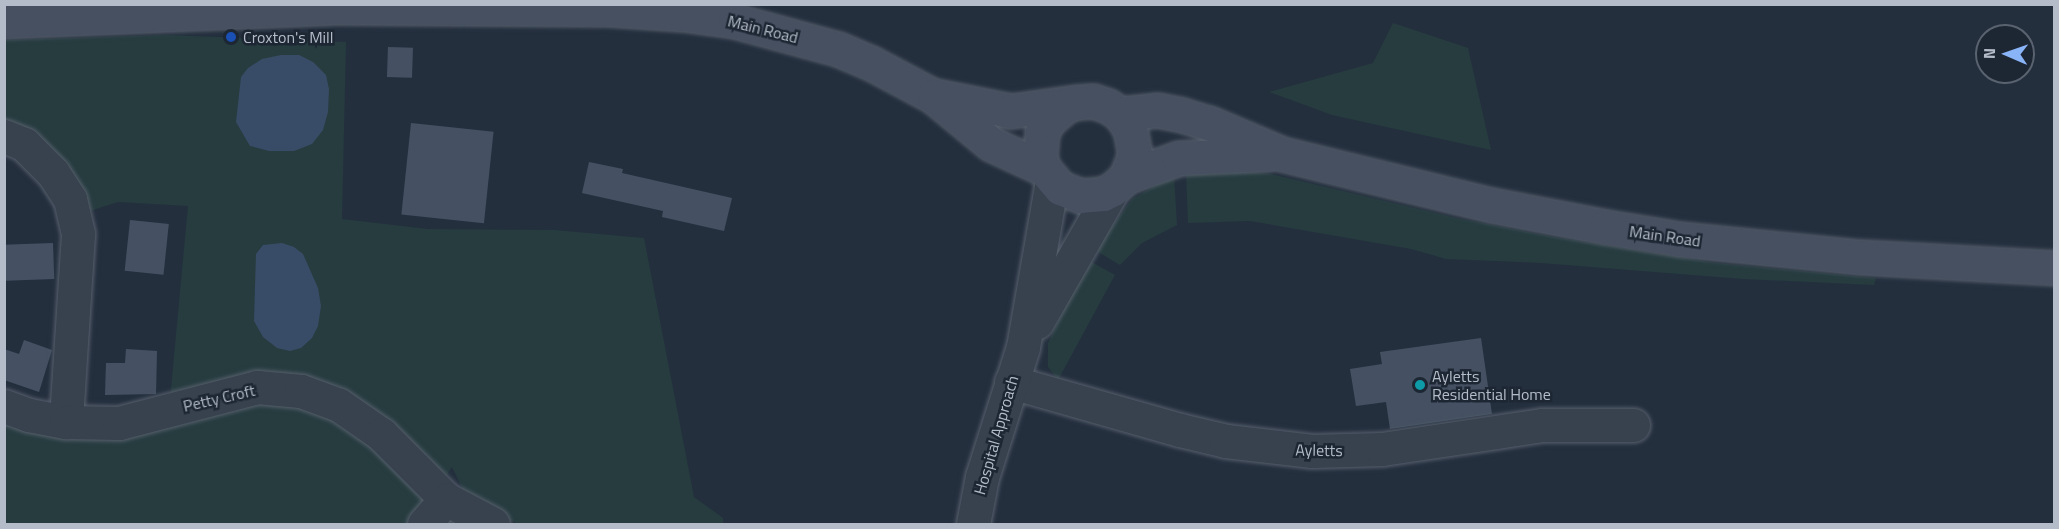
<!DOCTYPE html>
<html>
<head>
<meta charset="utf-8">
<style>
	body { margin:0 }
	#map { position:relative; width:2059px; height:529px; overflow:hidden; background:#242f3e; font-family:"Titillium Web",sans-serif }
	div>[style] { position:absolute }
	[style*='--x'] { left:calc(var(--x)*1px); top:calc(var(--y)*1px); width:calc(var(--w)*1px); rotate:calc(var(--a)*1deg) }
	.green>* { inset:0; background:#263c3f }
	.water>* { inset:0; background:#394c67 }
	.building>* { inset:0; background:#455162; transform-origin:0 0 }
	.roads { filter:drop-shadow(0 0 2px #565f6c) drop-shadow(0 0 2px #565f6c) }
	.minor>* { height:33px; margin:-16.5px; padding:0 16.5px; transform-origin:16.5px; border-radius:16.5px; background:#38414e }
	.secondary>* { height:33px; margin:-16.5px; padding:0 16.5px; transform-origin:16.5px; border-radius:16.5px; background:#465061 }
	.dots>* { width:16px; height:16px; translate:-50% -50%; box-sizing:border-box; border:3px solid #1d2633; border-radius:50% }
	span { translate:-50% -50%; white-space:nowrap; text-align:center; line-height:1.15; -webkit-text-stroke:5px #1d2633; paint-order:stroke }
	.street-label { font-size:16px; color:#b4bcc9 }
	.poi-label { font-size:16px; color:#b4bcc9 }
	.left { translate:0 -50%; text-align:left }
	.frame { position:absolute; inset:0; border:6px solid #b4bcc9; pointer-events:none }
	.north { position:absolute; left:1975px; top:24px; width:60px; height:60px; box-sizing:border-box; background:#1d2633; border:2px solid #59626f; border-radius:50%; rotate:272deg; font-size:16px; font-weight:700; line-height:24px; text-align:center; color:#b4bcc9 }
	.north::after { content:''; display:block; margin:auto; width:21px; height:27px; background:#8ab4f8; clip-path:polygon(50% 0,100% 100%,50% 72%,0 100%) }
</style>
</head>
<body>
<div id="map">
	<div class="green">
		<i style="clip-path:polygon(1393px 23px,1468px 48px,1491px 150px,1332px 115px,1269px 92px,1373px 63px)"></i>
		<i style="clip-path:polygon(167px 35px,346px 42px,342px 219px,428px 229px,554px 230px,644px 238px,694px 497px,723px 518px,723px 524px,518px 524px,467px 498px,452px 467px,427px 505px,410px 524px,5px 524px,5px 417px,169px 410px,188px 206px,118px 202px,90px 211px,5px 123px,5px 40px)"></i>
		<i style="clip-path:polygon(1233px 170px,1271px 174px,1461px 219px,1554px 237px,1716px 263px,1876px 278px,1874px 285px,1743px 279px,1541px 263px,1446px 259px,1411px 249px,1250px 221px,1188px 223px,1186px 171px)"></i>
		<i style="clip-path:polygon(1174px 175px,1177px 225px,1142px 243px,1120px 265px,1095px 250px,1132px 199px)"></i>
		<i style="clip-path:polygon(1088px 260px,1115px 275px,1058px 380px,1048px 367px,1048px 343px)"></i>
	</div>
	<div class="water">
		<i style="clip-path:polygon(281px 55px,299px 55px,313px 62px,326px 75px,329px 89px,328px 112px,323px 130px,312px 144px,294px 151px,269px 151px,250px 146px,236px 122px,241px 77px,248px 68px,262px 59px)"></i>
		<i style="clip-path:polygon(282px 243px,294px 247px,303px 254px,318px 288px,321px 306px,318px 326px,312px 338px,301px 348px,290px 351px,277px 348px,263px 337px,254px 321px,256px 254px,263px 245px)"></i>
	</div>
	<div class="building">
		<i style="left:388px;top:47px;width:25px;height:30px;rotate:2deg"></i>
		<i style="left:411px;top:123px;width:83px;height:92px;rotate:6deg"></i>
		<i style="clip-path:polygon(589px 162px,623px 169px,622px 173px,732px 198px,724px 231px,662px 217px,663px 211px,582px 193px)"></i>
		<i style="left:130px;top:220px;width:39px;height:51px;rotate:6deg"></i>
		<i style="left:53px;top:243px;width:36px;height:49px;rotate:88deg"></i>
		<i style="clip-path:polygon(1481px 338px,1492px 414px,1390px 429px,1386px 402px,1356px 406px,1350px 369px,1382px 364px,1380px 352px)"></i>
		<i style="clip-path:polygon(24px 340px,52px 350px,39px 392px,4px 380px,4px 349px,19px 354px)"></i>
		<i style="clip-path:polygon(126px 349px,157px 351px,156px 394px,105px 395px,106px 363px,125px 363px)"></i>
	</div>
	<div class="roads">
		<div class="minor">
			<i style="--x:4;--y:136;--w:22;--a:22"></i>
			<i style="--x:24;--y:144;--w:41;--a:45"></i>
			<i style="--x:53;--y:173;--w:31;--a:57"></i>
			<i style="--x:70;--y:199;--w:36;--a:77"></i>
			<i style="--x:78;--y:234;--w:188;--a:93.7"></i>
			<i style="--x:1037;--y:322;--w:153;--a:-60.3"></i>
			<i style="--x:1011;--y:382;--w:176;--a:15.9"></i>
			<i style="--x:1180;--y:430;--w:47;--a:13.4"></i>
			<i style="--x:1226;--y:441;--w:87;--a:6.6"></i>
			<i style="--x:1312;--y:451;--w:70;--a:-1.6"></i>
			<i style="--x:1382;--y:449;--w:162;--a:-8.5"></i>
			<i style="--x:1542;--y:425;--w:91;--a:0"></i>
			<i style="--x:4;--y:406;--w:27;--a:20"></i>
			<i style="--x:29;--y:415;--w:38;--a:11"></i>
			<i style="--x:66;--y:422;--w:53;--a:1.1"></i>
			<i style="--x:119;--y:423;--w:143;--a:-14.6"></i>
			<i style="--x:257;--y:387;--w:44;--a:5.2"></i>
			<i style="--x:301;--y:391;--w:40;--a:20.2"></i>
			<i style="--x:339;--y:405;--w:51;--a:34.6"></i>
			<i style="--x:381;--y:434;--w:92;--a:45"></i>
			<i style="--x:446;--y:499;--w:53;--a:28"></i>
			<i style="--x:424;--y:524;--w:33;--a:-49"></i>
			<i style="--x:973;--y:524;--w:48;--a:-79.2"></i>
			<i style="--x:982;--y:477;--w:136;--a:-72.5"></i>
			<i style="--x:1023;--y:347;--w:169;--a:-80.1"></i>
		</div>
		<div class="secondary">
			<i style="--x:4;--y:21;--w:328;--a:-2.4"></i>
			<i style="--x:332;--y:7;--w:277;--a:0.4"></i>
			<i style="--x:609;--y:9;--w:74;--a:3.9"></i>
			<i style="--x:683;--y:14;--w:52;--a:7.7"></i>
			<i style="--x:735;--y:21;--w:107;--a:15.2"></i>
			<i style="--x:838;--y:49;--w:36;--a:23"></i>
			<i style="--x:871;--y:63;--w:70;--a:28"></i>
			<i style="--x:933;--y:96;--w:75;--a:39.6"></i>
			<i style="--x:991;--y:144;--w:57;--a:24.8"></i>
			<i style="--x:935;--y:96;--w:77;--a:11.2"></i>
			<i style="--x:1011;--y:111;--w:68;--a:-7.7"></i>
			<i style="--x:1078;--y:102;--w:15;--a:-4"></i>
			<i style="--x:1093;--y:101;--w:16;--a:18"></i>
			<i style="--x:1108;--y:106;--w:14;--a:34"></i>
			<i style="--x:1120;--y:114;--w:18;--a:56"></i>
			<i style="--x:1130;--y:129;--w:25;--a:79"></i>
			<i style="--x:1135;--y:154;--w:25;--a:111"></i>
			<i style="--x:1126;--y:177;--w:18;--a:137"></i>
			<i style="--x:1113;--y:189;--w:11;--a:153"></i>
			<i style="--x:1103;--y:194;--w:22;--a:175"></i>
			<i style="--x:1081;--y:196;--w:22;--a:-159"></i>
			<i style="--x:1060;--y:188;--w:26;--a:-130"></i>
			<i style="--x:1043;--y:168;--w:11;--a:-105"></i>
			<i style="--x:1040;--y:157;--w:25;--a:-85"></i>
			<i style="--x:1042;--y:132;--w:14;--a:-60"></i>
			<i style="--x:1049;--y:120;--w:23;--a:-40"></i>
			<i style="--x:1067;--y:105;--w:11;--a:-15"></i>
			<i style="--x:1120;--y:114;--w:37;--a:-6"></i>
			<i style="--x:1157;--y:110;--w:25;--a:11"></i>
			<i style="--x:1182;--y:115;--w:28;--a:17"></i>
			<i style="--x:1209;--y:123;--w:79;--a:23"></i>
			<i style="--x:1282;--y:154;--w:215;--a:13.7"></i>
			<i style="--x:1491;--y:205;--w:117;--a:10.8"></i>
			<i style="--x:1606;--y:227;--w:74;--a:9.3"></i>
			<i style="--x:1679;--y:239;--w:182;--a:5.7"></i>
			<i style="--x:1860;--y:257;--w:194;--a:3.2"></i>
			<i style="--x:1126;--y:177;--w:56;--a:-19.7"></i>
			<i style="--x:1179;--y:158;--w:89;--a:-2.6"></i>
		</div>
	</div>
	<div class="dots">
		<i style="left:231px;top:37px;background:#1a4fb4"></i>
		<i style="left:1420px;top:385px;background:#0f9aa8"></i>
	</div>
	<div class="street-label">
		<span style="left:763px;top:29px;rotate:14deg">Main Road</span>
		<span style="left:1665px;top:236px;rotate:8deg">Main Road</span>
		<span style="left:219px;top:398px;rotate:-13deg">Petty Croft</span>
		<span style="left:996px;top:435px;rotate:-74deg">Hospital Approach</span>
		<span style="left:1319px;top:450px;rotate:1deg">Ayletts</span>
	</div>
	<div class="poi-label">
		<span class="left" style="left:243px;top:37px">Croxton's Mill</span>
		<span class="left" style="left:1432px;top:385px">Ayletts<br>Residential Home</span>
	</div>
	<div class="frame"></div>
	<div class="north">N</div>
</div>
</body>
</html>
